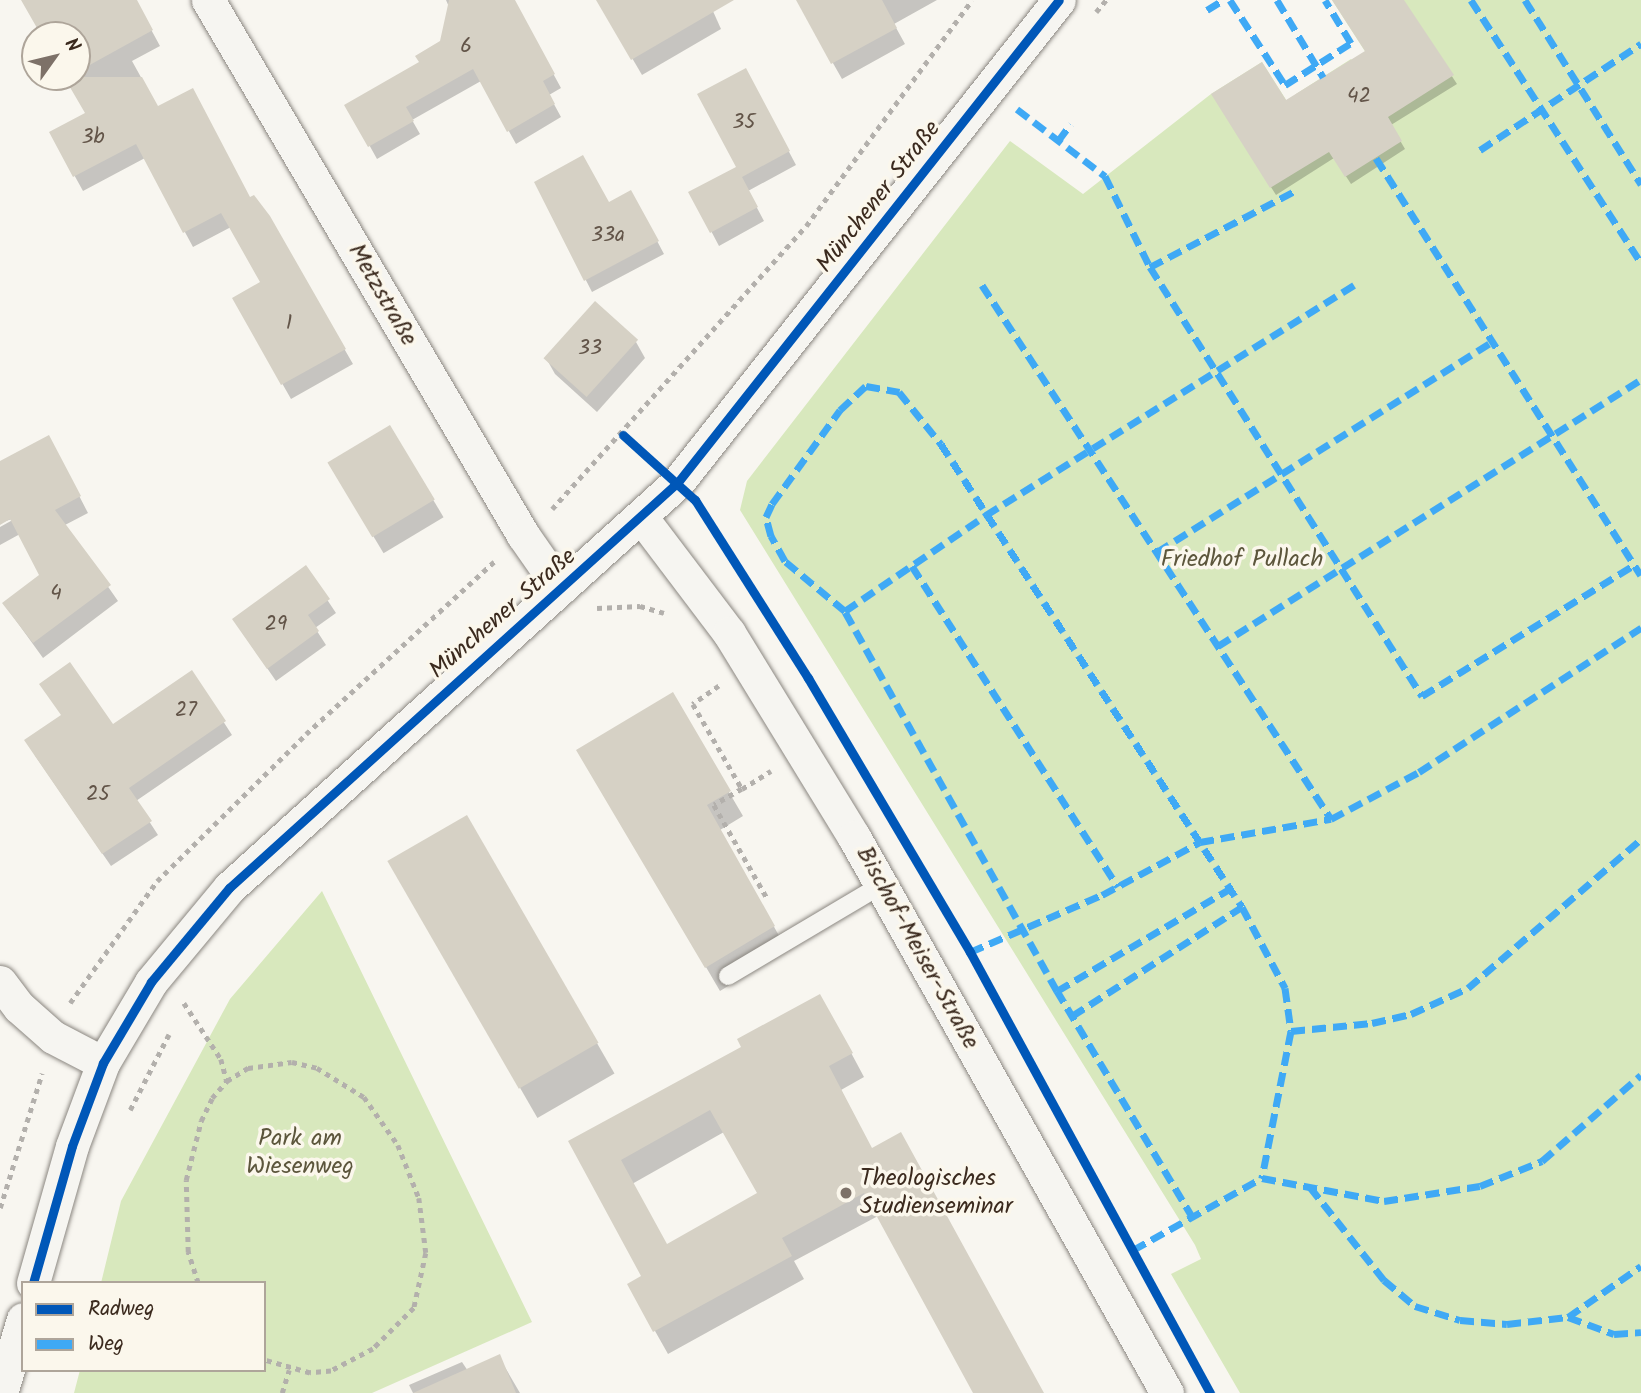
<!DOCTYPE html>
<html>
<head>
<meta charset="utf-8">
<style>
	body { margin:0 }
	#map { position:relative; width:1641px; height:1393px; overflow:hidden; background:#f8f6f0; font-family:Kalam,sans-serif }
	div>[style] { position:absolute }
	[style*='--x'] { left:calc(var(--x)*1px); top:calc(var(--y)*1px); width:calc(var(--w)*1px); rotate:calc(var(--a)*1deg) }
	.green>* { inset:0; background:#d8e8bd }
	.shadow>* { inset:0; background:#0003; transform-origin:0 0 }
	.building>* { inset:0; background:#d6d1c5; transform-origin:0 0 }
	.path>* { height:4.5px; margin-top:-2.25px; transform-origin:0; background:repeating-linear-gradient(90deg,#b3b0ac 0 5px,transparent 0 10px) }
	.roads { filter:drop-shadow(0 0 2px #8b8781) drop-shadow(0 0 2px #8b8781) }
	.lane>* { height:18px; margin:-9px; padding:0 9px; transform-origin:9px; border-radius:9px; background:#f6f5f1 }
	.street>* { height:33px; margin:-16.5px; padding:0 16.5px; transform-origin:16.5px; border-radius:16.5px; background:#f6f5f1 }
	.quiet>* { height:7px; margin-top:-3.5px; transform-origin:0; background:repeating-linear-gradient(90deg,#3fa9f5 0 14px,transparent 0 21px) }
	.cycleway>* { height:9px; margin:-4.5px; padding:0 4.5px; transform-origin:4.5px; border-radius:4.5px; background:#0057b8 }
	.dots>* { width:19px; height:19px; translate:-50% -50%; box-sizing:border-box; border:4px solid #fbf7ec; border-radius:50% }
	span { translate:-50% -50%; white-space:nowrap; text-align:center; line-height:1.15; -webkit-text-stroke:7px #fbf7ec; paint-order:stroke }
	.number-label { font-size:21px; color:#625448 }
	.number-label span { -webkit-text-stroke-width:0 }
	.street-label { font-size:24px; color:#3b2a1e }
	.park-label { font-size:24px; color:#5c563c }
	.poi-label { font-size:24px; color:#3b2a1e }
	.left { translate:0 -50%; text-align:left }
	.legend { position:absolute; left:21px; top:1281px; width:245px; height:91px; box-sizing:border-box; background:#fbf7ec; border:2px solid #aea59a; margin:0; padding:9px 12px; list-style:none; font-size:21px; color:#3b2a1e }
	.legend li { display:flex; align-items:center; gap:14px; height:35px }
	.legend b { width:35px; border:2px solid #aea59a }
	.north { position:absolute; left:21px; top:21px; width:70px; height:70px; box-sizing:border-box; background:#fbf7ec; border:2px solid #aea59a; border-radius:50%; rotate:56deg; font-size:19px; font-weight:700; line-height:28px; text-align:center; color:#3b2a1e }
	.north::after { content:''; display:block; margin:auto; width:24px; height:32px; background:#7d7168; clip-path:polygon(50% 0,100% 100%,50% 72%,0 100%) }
</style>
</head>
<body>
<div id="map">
	<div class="green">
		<i style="clip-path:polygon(1332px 0,1641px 0,1641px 1393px,1240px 1393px,1171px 1274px,1201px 1259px,1195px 1245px,740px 510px,747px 481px,1010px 141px,1083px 194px,1211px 94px,1262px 62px,1290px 106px,1296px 94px,1351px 59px,1356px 65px,1368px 56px)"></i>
		<i style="clip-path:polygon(322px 891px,532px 1322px,372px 1393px,74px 1393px,80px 1370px,264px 1370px,264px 1283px,101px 1283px,121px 1201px,230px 999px)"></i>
	</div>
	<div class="shadow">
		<i style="clip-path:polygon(23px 0,135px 0,160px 46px,132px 61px,158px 108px,268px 217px,353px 364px,291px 399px,234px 299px,262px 283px,231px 227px,193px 247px,145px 158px,83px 191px,51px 133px,87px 114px,66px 77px,77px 77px,77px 35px,43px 35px)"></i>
		<i style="clip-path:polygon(446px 0,513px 0,561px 88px,549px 95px,561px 117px,516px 144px,481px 81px,412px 120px,420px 134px,377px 159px,347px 105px,421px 63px,442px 42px,449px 7px)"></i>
		<i style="clip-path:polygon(598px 0,708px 0,721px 29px,642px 75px)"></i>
		<i style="clip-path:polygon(809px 0,937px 0,894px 24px,905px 44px,842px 79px,800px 5px)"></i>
		<i style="clip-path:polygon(1334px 0,1402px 0,1457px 84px,1391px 125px,1405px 149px,1351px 184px,1334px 158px,1276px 195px,1213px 94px,1286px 103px,1367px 51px)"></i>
		<i style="clip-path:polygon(753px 84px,796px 165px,748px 191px,764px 221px,719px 246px,691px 193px,738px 167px)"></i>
		<i style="clip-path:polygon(536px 183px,608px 204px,631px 192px,664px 254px,592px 292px)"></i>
		<i style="clip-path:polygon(636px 342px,645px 358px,597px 412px,555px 374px,546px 358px)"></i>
		<i style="left:390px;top:428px;width:104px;height:70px;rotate:59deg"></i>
		<i style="clip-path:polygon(57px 453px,88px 513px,65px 525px,118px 601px,43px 658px,4px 604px,42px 576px,20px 534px,0 545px,0 527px,18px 517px,0 523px,0 463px)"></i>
		<i style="clip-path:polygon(306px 568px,336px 613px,315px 628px,326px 645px,276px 681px,242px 632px)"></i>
		<i style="clip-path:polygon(192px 673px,232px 735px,136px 801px,158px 835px,111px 866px,34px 754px,62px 716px,112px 726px)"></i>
		<i style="clip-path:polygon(672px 695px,743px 816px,720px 830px,787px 950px,720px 991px,579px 750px)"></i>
		<i style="left:467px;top:818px;width:295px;height:89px;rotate:60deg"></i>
		<i style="clip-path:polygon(evenodd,833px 1019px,864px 1077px,841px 1090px,872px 1150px,1043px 1393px,975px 1393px,878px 1216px,794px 1261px,804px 1279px,668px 1354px,655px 1331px,630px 1285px,644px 1277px,570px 1142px,833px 1019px,724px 1132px,759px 1194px,667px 1246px,632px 1184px,724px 1132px)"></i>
		<i style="clip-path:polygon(499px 1357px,520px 1393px,413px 1393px,409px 1385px,462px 1362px,468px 1371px)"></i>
	</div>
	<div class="building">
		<i style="clip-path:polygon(21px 0,137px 0,153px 30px,77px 72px,77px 35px,41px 35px)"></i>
		<i style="clip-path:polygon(449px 0,515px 0,555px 74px,543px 81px,555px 104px,507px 132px,473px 69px,406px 107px,414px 121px,368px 147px,344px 105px,419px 62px,415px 56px,440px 41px)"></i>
		<i style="clip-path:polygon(596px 0,734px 0,631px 60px)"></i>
		<i style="clip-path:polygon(796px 0,882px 0,897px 28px,831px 64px)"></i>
		<i style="clip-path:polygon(1332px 0,1404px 0,1454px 75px,1388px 117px,1402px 141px,1345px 177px,1329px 152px,1270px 188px,1211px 94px,1262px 62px,1286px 100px,1365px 51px)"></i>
		<i style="clip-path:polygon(746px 68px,790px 151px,742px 177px,758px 207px,710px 233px,688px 192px,736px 167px,697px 94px)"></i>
		<i style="clip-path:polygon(64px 77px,142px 77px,158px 106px,193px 88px,250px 197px,254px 195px,270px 216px,346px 349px,281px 385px,232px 298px,260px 282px,221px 213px,183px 233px,136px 144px,73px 177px,49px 132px,85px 113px)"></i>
		<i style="clip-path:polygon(583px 155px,609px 202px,631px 190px,659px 241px,584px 281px,534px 182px)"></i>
		<i style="left:595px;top:301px;width:58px;height:77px;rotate:42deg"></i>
		<i style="left:390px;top:425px;width:87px;height:73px;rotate:59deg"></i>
		<i style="clip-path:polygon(49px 435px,81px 496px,55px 510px,111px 585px,33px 643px,2px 603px,39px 575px,10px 519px,0 525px,0 461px)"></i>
		<i style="clip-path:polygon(306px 565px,330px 599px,308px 615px,319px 631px,267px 669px,232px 619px)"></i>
		<i style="clip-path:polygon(70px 662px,113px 724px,192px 670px,226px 721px,129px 788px,152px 821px,102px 854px,24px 740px,61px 715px,39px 684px)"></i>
		<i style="clip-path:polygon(673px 692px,731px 791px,707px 805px,775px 926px,705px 968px,576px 750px)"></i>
		<i style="left:467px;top:815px;width:263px;height:92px;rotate:60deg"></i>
		<i style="clip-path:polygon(evenodd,820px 994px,853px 1053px,829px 1066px,872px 1148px,901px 1132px,1044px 1393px,973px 1393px,864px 1193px,782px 1238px,792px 1256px,653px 1332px,627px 1284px,641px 1276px,568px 1141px,741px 1047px,737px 1039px,820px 994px,710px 1110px,757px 1193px,667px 1244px,621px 1160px,710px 1110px)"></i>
		<i style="clip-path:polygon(500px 1354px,516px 1393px,413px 1393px)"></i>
	</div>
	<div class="path">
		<i style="--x:1096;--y:12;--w:16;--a:-50"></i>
		<i style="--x:552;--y:509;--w:380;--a:-48.1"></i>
		<i style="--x:806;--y:226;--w:280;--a:-53.7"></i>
		<i style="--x:597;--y:608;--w:43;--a:-2.7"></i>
		<i style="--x:640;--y:606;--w:25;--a:16"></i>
		<i style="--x:719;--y:686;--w:32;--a:145"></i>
		<i style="--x:693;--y:704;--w:98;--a:60"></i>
		<i style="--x:742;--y:789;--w:32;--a:150"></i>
		<i style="--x:714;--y:805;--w:107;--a:60.3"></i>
		<i style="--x:742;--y:789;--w:34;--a:-32"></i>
		<i style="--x:70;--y:1003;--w:150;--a:-54.5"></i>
		<i style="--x:157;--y:881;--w:209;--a:-44.6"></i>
		<i style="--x:306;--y:734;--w:255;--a:-42.5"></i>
		<i style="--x:184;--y:1003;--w:67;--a:56.5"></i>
		<i style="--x:221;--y:1059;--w:23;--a:75"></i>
		<i style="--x:130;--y:1110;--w:85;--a:-62.8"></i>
		<i style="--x:0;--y:1208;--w:141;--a:-72.7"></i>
		<i style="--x:198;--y:1283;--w:33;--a:-108"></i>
		<i style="--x:188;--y:1252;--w:72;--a:-91.6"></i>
		<i style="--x:186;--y:1180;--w:61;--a:-75.7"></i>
		<i style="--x:201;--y:1121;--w:25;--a:-64"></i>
		<i style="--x:212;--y:1098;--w:23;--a:-49"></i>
		<i style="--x:227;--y:1081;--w:25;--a:-32"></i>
		<i style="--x:248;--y:1068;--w:44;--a:-7.8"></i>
		<i style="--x:292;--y:1062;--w:26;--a:13"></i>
		<i style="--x:317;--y:1068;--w:55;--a:31.7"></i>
		<i style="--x:364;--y:1097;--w:59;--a:54.7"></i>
		<i style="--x:398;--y:1145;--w:57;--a:68.4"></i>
		<i style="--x:419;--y:1198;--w:55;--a:82.7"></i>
		<i style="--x:426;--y:1253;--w:56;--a:102.3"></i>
		<i style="--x:414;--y:1308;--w:58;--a:135"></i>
		<i style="--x:373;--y:1349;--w:47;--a:152.4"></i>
		<i style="--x:331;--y:1371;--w:21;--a:175"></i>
		<i style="--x:310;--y:1373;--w:48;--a:-164.2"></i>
		<i style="--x:282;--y:1393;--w:24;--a:-73"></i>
	</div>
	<div class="roads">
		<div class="lane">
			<i style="--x:728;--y:976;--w:178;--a:-30.7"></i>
		</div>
		<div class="street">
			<i style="--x:208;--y:0;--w:621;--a:59.51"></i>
			<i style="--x:523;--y:535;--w:65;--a:55.1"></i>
			<i style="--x:642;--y:518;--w:144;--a:52.9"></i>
			<i style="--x:729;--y:633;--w:239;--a:58.5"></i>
			<i style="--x:854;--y:837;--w:638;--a:60.62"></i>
			<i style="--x:0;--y:982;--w:31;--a:53"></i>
			<i style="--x:19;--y:1007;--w:45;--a:41.4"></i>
			<i style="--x:53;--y:1037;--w:56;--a:27.5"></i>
			<i style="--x:33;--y:1283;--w:142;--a:-74.1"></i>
			<i style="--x:72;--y:1146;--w:89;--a:-69.5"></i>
			<i style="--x:103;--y:1063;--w:94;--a:-59.3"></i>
			<i style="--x:151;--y:982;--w:122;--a:-50.3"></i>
			<i style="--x:229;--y:888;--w:605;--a:-42.12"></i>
			<i style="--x:678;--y:482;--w:614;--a:-51.68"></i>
			<i style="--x:1;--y:1393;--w:77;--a:-73.4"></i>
		</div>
	</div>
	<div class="quiet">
		<i style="--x:1230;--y:0;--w:101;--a:57.1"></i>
		<i style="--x:1285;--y:85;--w:78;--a:-32.5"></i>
		<i style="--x:1351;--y:43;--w:50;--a:-121.2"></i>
		<i style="--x:1277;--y:0;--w:90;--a:59.1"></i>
		<i style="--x:1471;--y:0;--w:313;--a:57.1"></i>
		<i style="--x:1525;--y:0;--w:218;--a:57.8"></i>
		<i style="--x:1207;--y:10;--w:19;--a:-32"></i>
		<i style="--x:1017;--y:109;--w:111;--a:37.3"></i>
		<i style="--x:1105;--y:176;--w:102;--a:63.7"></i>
		<i style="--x:1150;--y:267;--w:508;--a:57.62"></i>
		<i style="--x:1422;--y:696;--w:249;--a:-31.7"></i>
		<i style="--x:1058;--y:141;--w:21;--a:-53"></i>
		<i style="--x:1480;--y:150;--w:193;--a:-33.4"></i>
		<i style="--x:1376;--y:158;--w:494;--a:57.6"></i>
		<i style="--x:1150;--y:267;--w:164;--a:-27.7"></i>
		<i style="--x:982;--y:285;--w:638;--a:56.83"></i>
		<i style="--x:1157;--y:552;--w:397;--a:-32.1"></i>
		<i style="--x:912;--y:566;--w:381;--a:57.3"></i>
		<i style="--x:845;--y:611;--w:171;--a:-34.2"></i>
		<i style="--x:986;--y:515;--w:435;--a:-32"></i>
		<i style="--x:1218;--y:646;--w:500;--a:-32.2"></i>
		<i style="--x:970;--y:952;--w:144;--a:-23.4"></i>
		<i style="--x:1102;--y:895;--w:111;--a:-28.4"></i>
		<i style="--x:1200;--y:842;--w:133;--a:-10"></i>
		<i style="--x:1331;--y:819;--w:100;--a:-28.1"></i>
		<i style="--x:1419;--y:772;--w:265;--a:-33"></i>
		<i style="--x:1057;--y:991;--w:199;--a:-30.6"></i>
		<i style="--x:1072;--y:1016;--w:202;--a:-32.7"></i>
		<i style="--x:1291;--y:1031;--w:81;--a:-5.6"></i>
		<i style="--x:1372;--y:1023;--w:40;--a:-13"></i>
		<i style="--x:1411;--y:1014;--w:63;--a:-24.5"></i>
		<i style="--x:1468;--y:988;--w:228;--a:-40.7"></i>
		<i style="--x:1310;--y:1187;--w:119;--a:51.5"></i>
		<i style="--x:1384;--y:1280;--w:40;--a:40"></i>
		<i style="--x:1415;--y:1306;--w:47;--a:17.3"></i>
		<i style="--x:1460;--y:1320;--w:47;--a:4.9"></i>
		<i style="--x:1507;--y:1324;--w:61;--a:-6.5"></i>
		<i style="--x:1568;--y:1317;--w:89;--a:-34.9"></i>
		<i style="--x:1193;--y:1218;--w:265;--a:-120.9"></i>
		<i style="--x:1057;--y:991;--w:435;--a:-119.2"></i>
		<i style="--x:845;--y:611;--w:78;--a:-140.2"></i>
		<i style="--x:785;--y:561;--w:29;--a:-119"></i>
		<i style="--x:771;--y:536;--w:20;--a:-105"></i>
		<i style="--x:766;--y:517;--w:14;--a:-65"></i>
		<i style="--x:772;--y:504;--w:116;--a:-54.1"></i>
		<i style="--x:840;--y:410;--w:35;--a:-43"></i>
		<i style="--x:866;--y:386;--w:34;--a:10"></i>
		<i style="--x:899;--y:392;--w:67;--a:51.1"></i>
		<i style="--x:941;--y:444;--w:552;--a:56.97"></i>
		<i style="--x:1242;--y:907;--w:92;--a:62"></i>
		<i style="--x:1285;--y:988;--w:43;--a:82.1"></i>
		<i style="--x:1291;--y:1031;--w:150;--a:101.2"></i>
		<i style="--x:1133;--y:1250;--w:148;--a:-29.2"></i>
		<i style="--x:1262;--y:1178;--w:124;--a:10.7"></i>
		<i style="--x:1384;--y:1201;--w:97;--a:-8.9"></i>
		<i style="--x:1480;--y:1186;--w:67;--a:-22"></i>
		<i style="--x:1542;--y:1161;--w:131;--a:-41"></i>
		<i style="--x:1568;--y:1317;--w:49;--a:20.3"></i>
		<i style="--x:1614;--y:1334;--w:27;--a:-4"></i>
	</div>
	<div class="cycleway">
		<i style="--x:623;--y:435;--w:97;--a:42.1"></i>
		<i style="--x:695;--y:500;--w:211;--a:57.6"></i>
		<i style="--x:808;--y:678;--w:318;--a:59.4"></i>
		<i style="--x:970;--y:952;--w:502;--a:61.44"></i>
		<i style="--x:33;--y:1283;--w:142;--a:-74.1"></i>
		<i style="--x:72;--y:1146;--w:89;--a:-69.5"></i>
		<i style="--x:103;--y:1063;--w:94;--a:-59.3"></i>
		<i style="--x:151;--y:982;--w:122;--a:-50.3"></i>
		<i style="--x:229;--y:888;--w:605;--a:-42.12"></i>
		<i style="--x:678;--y:482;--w:614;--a:-51.68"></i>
	</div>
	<div class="dots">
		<i style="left:846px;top:1193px;background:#7d7168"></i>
	</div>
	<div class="number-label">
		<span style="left:466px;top:47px">6</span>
		<span style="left:1359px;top:97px">42</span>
		<span style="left:744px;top:123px">35</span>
		<span style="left:93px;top:138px">3b</span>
		<span style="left:608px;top:236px">33a</span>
		<span style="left:289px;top:324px">1</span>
		<span style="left:590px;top:349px">33</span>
		<span style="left:56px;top:594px">4</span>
		<span style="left:276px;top:625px">29</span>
		<span style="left:186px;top:711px">27</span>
		<span style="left:98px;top:795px">25</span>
	</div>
	<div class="street-label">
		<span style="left:879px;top:197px;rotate:-52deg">Münchener Straße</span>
		<span style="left:382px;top:295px;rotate:60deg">Metzstraße</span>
		<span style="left:503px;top:614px;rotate:-41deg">Münchener Straße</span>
		<span style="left:917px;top:948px;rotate:61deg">Bischof-Meiser-Straße</span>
	</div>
	<div class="park-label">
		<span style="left:1242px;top:560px">Friedhof Pullach</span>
		<span style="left:300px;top:1153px">Park am<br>Wiesenweg</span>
	</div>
	<div class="poi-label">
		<span class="left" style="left:860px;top:1193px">Theologisches<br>Studienseminar</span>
	</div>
	<ul class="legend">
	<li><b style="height:9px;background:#0057b8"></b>Radweg</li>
	<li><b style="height:9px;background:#3fa9f5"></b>Weg</li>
	</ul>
	<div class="north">N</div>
</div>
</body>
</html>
